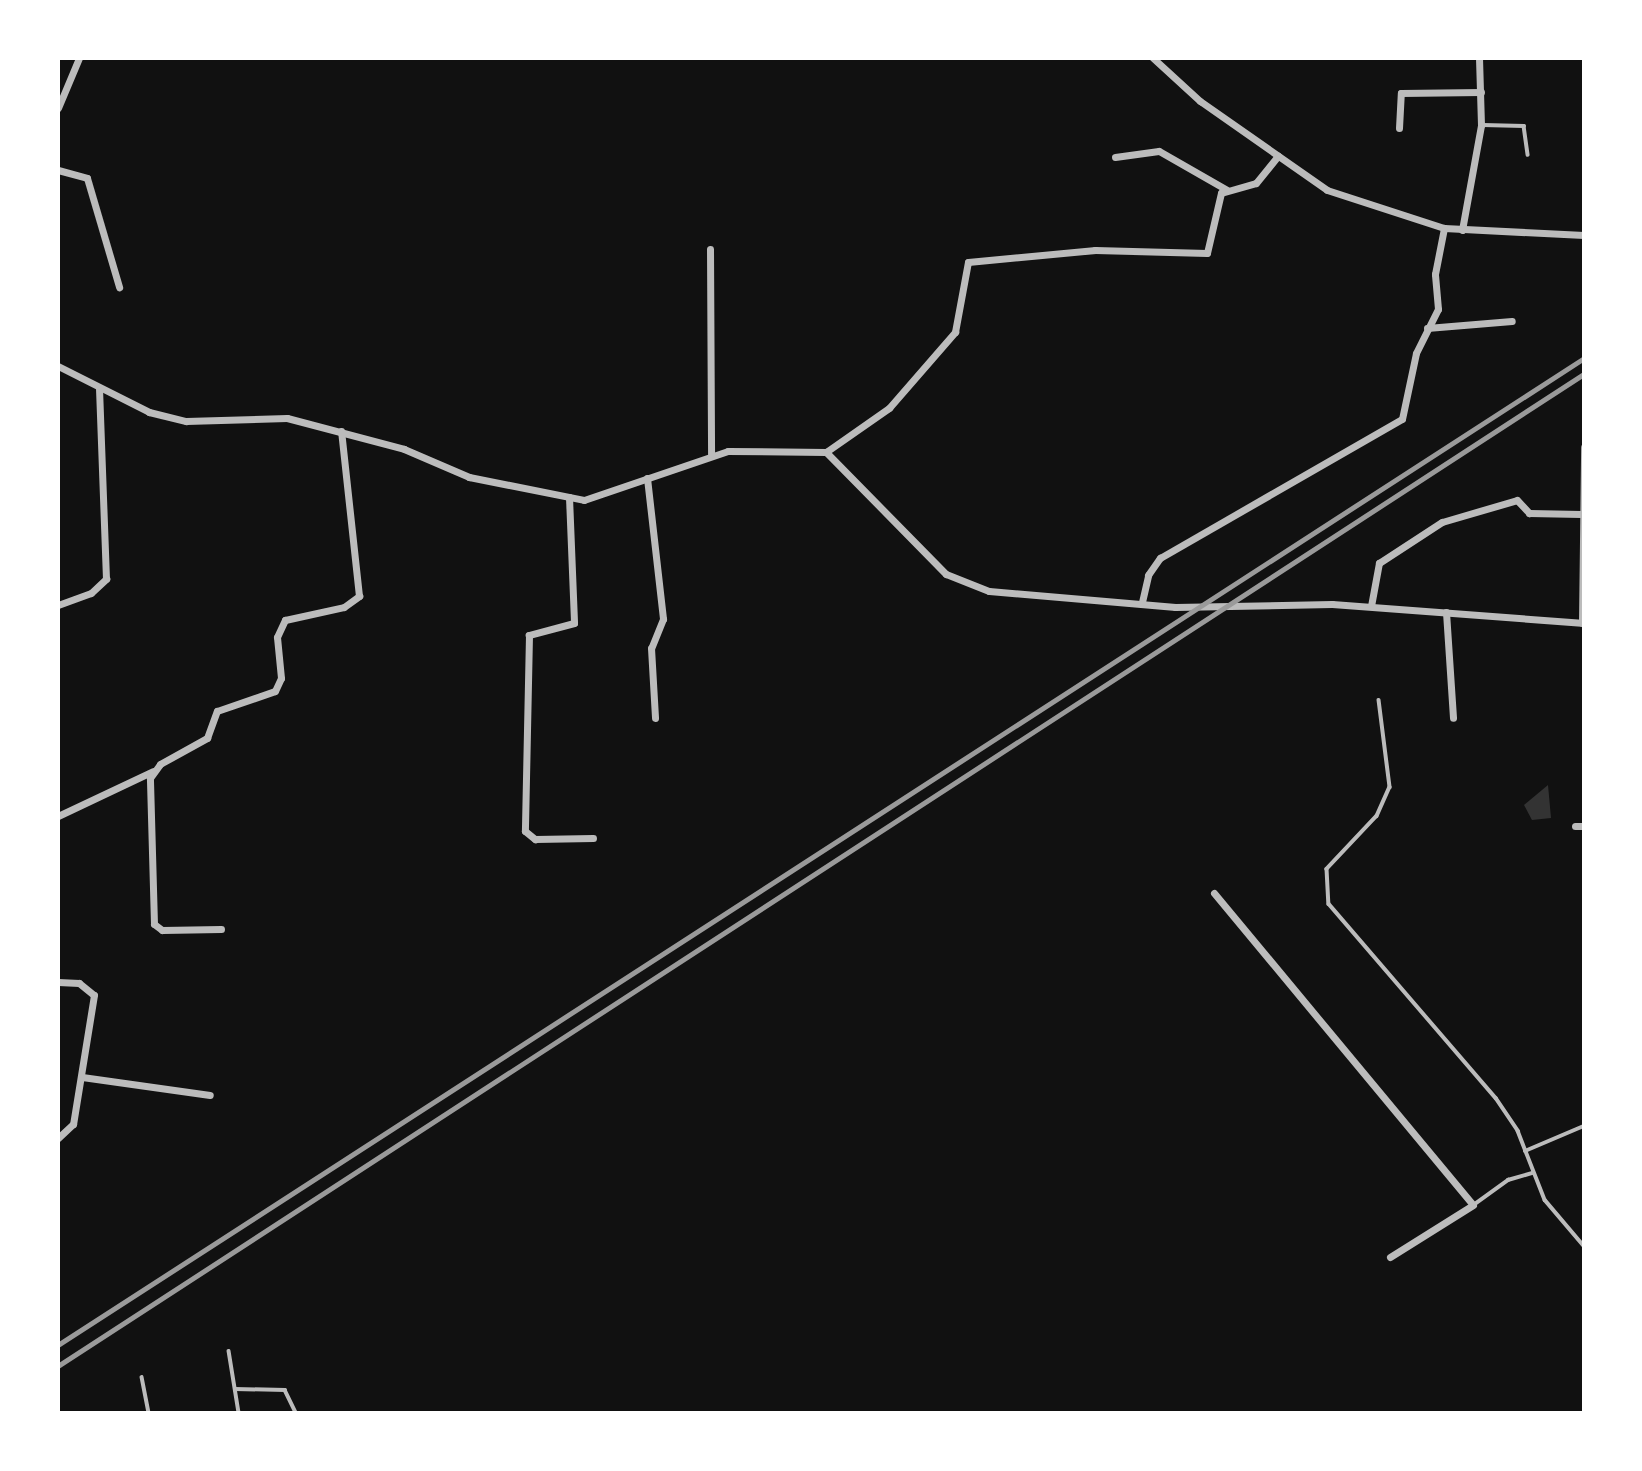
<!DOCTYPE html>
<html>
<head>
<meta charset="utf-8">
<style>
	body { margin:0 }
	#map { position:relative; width:1642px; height:1471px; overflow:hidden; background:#111; font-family:"Sofia Sans Condensed",sans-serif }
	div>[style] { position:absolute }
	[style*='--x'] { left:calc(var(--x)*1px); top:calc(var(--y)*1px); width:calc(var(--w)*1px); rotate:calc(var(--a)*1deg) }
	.water>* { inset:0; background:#333 }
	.service>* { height:3.5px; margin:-1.75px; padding:0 1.75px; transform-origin:1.75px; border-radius:1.75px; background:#bcbcbc }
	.minor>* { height:7px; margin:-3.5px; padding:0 3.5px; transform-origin:3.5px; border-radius:3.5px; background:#bcbcbc }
	.rail>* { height:4.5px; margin:-2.25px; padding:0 2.25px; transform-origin:2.25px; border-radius:2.25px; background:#9a9a9a }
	span { translate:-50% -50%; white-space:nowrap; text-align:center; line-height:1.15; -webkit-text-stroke:5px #fff; paint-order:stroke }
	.frame { position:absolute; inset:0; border:60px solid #fff; pointer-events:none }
</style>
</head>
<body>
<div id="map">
	<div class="water">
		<i style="clip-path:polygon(1548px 785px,1551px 818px,1532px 820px,1524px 805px)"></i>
	</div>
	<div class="service">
		<i style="--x:1483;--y:125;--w:41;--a:1.4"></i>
		<i style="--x:1524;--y:126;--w:29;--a:82"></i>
		<i style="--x:1379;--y:700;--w:88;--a:82.8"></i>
		<i style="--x:1390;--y:787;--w:32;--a:114"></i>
		<i style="--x:1377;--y:816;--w:73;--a:133.3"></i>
		<i style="--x:1327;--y:869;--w:35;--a:87"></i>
		<i style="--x:1329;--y:904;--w:256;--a:49.3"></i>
		<i style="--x:1496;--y:1098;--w:40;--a:56"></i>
		<i style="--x:1518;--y:1131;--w:74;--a:68.6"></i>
		<i style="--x:1545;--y:1200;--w:60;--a:49.7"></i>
		<i style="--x:1525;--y:1151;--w:64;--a:-23"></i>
		<i style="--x:1475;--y:1204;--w:41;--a:-36"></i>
		<i style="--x:1508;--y:1180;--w:26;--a:-16"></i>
		<i style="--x:229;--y:1351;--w:63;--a:80.8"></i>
		<i style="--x:142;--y:1377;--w:37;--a:79"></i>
		<i style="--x:235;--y:1389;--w:50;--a:1.1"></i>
		<i style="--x:285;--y:1390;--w:25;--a:64"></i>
	</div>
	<div class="minor">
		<i style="--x:1153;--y:58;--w:64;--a:42.5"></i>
		<i style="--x:1200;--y:101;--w:155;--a:35"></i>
		<i style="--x:1327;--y:190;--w:123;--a:18"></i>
		<i style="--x:1444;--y:228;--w:140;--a:2.9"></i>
		<i style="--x:58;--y:108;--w:54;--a:-67.2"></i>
		<i style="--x:1399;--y:128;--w:35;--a:-87"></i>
		<i style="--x:1401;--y:93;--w:80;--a:-0.7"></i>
		<i style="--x:1115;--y:157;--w:44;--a:-7.8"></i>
		<i style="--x:1159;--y:151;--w:78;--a:29.8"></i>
		<i style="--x:58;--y:170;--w:30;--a:15"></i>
		<i style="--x:87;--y:178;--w:114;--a:73.6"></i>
		<i style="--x:1462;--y:230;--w:107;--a:-79.7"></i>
		<i style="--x:1481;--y:125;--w:67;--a:-91.7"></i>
		<i style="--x:710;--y:249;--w:205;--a:89.7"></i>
		<i style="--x:1427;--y:328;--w:85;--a:-4.7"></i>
		<i style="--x:58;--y:366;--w:102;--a:26.8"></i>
		<i style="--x:149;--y:412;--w:38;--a:14"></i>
		<i style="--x:186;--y:421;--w:101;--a:-1.7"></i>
		<i style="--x:287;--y:418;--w:121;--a:14.8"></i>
		<i style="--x:404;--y:449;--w:71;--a:23.3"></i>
		<i style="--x:469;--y:477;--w:117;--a:11.3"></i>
		<i style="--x:584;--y:500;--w:152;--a:-18.8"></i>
		<i style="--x:728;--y:451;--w:98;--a:0.6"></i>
		<i style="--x:826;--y:452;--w:171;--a:45.5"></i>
		<i style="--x:946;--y:574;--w:46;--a:21.6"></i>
		<i style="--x:989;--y:591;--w:187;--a:4.9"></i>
		<i style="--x:1175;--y:607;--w:157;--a:-1.1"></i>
		<i style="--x:1332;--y:604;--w:253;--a:4.3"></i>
		<i style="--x:826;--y:452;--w:77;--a:-34.9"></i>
		<i style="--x:889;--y:408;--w:101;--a:-49"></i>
		<i style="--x:955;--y:332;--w:71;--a:-79.5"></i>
		<i style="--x:968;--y:262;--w:128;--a:-5.4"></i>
		<i style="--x:1095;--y:250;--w:112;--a:1.5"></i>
		<i style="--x:1207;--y:253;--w:62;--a:-76.9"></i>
		<i style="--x:1221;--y:193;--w:36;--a:-16"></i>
		<i style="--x:1256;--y:183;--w:35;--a:-51"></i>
		<i style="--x:647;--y:478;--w:142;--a:83.5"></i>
		<i style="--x:663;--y:619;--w:31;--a:112"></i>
		<i style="--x:651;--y:648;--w:70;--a:86.7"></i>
		<i style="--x:569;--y:497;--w:126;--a:87.7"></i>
		<i style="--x:574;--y:623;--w:47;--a:165.1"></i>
		<i style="--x:529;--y:635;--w:196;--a:91.2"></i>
		<i style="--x:525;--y:831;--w:13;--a:39"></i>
		<i style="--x:535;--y:839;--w:58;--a:-1"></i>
		<i style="--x:1142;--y:602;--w:28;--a:-77"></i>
		<i style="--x:1148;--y:575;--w:21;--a:-55"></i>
		<i style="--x:1160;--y:558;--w:279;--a:-29.9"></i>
		<i style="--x:1402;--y:419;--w:67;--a:-78"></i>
		<i style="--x:1416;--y:353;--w:49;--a:-63.4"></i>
		<i style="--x:1438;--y:309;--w:35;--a:-95"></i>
		<i style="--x:1435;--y:274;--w:47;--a:-78.9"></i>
		<i style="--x:58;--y:605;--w:35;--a:-20"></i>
		<i style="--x:91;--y:593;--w:21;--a:-43"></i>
		<i style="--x:106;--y:579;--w:190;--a:-92.1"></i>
		<i style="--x:1371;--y:606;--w:44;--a:-79.5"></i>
		<i style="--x:1379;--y:563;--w:75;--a:-33.1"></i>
		<i style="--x:1442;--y:522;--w:78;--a:-16.3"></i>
		<i style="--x:1517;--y:500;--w:18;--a:47"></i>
		<i style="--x:1529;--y:513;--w:52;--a:1.1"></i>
		<i style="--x:1446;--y:612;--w:106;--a:86.2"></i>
		<i style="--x:1582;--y:623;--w:176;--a:-89.3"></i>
		<i style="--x:58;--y:816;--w:105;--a:-25.3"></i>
		<i style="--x:1575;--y:826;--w:9;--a:0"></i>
		<i style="--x:1214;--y:893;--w:405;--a:50.3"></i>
		<i style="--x:1473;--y:1205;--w:98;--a:147.9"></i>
		<i style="--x:221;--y:929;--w:59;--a:179"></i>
		<i style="--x:162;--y:930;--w:10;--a:-143"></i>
		<i style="--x:154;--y:924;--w:146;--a:-91.6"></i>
		<i style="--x:150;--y:778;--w:17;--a:-54"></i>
		<i style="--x:160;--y:764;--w:54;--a:-29"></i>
		<i style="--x:207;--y:738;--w:29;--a:-70"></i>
		<i style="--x:217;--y:711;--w:61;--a:-19"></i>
		<i style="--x:275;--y:691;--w:14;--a:-65"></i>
		<i style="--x:281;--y:678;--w:41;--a:-95.6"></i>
		<i style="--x:277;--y:637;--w:19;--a:-65"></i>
		<i style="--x:285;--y:620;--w:60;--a:-12.4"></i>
		<i style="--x:344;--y:607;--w:19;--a:-36"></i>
		<i style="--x:359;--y:596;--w:166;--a:-96.2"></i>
		<i style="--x:58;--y:982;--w:21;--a:3"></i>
		<i style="--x:79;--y:983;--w:19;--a:39"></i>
		<i style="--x:94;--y:995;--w:131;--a:99.2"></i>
		<i style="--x:73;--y:1124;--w:21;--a:137"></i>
		<i style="--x:82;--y:1077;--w:129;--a:8"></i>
	</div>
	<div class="rail">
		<i style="--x:58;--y:1345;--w:1817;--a:-32.89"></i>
		<i style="--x:58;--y:1366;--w:1820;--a:-33.03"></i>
	</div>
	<div class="frame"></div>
</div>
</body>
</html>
